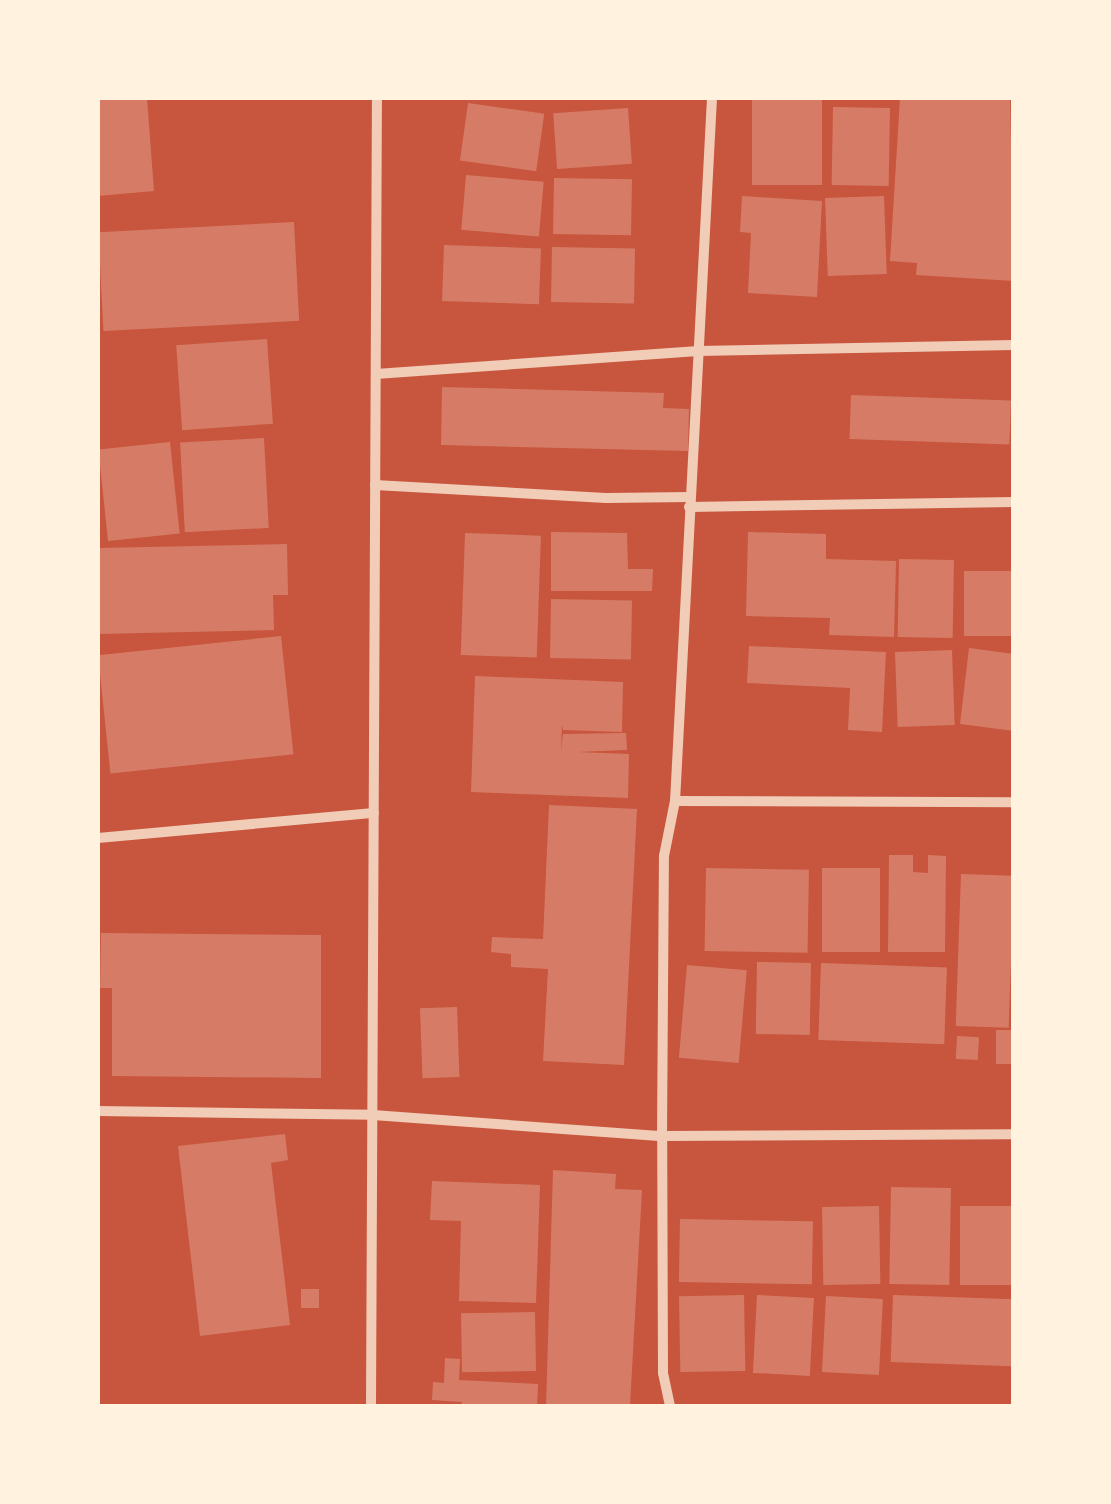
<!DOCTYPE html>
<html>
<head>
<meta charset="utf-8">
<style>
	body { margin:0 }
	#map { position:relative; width:1111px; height:1504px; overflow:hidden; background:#c8553d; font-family:Inter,sans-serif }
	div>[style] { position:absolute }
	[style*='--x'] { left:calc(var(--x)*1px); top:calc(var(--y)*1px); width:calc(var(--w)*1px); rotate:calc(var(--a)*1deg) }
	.building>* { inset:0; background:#d67c66; transform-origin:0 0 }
	.minor>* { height:10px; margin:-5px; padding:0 5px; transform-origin:5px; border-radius:5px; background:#f1ccb7 }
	span { translate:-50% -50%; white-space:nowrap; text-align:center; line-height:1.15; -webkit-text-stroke:9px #fff3e0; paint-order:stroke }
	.frame { position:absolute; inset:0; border:100px solid #fff3e0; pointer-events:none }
</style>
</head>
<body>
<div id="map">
	<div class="building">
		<i style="clip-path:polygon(98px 98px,147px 98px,154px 191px,98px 196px)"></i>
		<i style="left:752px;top:98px;width:70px;height:87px"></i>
		<i style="clip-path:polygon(900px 98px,1010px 98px,1014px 281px,916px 275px,917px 263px,890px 261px)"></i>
		<i style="left:468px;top:103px;width:77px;height:58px;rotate:8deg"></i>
		<i style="left:833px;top:107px;width:57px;height:78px;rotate:1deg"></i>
		<i style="left:628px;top:108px;width:56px;height:75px;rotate:86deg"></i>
		<i style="left:466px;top:175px;width:78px;height:55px;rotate:5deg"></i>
		<i style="left:554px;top:178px;width:78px;height:56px;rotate:1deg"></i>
		<i style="clip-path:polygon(742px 196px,822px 201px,817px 297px,748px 293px,751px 233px,740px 232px)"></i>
		<i style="left:884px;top:196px;width:78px;height:59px;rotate:88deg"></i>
		<i style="left:294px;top:222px;width:99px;height:196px;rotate:87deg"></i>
		<i style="left:444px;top:245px;width:97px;height:56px;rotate:2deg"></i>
		<i style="left:552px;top:247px;width:83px;height:55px;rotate:1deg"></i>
		<i style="left:267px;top:339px;width:85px;height:91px;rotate:86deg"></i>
		<i style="clip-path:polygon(442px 387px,664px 393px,663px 408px,689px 409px,688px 451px,441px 445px)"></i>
		<i style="left:851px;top:395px;width:160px;height:44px;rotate:2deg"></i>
		<i style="left:264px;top:438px;width:90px;height:84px;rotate:87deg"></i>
		<i style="left:170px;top:442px;width:92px;height:72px;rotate:84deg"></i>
		<i style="clip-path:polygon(551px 532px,627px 533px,628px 569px,653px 569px,652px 591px,551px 591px)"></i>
		<i style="clip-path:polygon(748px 532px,826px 534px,826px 559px,896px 561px,894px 637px,829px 635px,830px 618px,746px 616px)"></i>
		<i style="left:465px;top:533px;width:76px;height:122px;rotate:2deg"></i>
		<i style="clip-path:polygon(287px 544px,288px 595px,273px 595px,274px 630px,98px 634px,98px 548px)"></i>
		<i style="left:899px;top:559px;width:55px;height:78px;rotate:1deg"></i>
		<i style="left:1014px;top:571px;width:65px;height:50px;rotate:90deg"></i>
		<i style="left:551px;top:599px;width:81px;height:59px;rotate:1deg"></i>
		<i style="left:281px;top:636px;width:119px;height:184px;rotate:84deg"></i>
		<i style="clip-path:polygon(749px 646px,886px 652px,882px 732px,848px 730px,850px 688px,747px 683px)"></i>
		<i style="clip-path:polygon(969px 648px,1014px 654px,1014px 731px,960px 724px)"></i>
		<i style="left:952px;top:650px;width:75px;height:57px;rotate:88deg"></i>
		<i style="clip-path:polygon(475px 676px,623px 682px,622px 732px,563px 730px,562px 725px,561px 751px,563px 734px,626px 733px,627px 750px,577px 752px,629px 754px,628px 798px,471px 792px)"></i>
		<i style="clip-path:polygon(549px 805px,637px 809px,624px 1065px,543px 1061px,548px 969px,511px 967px,511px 954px,491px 952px,492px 937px,543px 939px)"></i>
		<i style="clip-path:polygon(889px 855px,913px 855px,913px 872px,928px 873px,928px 855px,946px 856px,945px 952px,888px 952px)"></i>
		<i style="left:706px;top:868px;width:103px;height:83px;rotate:1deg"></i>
		<i style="left:822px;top:868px;width:58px;height:84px"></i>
		<i style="left:961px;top:874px;width:53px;height:152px;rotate:2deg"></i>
		<i style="clip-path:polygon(101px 933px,321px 935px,321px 1078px,112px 1076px,112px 988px,100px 988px)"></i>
		<i style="left:757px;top:962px;width:54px;height:72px;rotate:1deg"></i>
		<i style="left:821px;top:963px;width:126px;height:77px;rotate:2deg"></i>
		<i style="left:687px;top:965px;width:60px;height:93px;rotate:5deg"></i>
		<i style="left:457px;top:1007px;width:70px;height:37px;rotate:88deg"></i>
		<i style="left:996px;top:1030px;width:18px;height:34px"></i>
		<i style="left:957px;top:1036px;width:22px;height:23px;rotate:3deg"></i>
		<i style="clip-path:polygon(285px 1134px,288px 1160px,271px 1163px,290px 1325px,200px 1336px,178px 1146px)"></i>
		<i style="clip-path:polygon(553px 1170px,616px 1174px,615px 1189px,642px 1190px,630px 1406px,546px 1406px)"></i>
		<i style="clip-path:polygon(432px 1181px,540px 1185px,536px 1303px,459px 1301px,461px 1221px,430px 1220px)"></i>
		<i style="left:891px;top:1187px;width:60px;height:97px;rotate:1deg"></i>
		<i style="left:879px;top:1206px;width:78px;height:57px;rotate:89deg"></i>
		<i style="left:1014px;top:1206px;width:79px;height:54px;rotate:90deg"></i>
		<i style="left:680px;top:1219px;width:133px;height:63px;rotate:1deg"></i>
		<i style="left:301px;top:1289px;width:18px;height:19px"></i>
		<i style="left:744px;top:1295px;width:76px;height:65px;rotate:89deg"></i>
		<i style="left:757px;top:1295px;width:57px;height:78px;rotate:3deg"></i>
		<i style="left:893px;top:1295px;width:121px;height:67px;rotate:2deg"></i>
		<i style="left:826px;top:1296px;width:57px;height:76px;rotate:3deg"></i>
		<i style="left:535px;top:1312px;width:59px;height:74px;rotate:89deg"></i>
		<i style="clip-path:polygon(445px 1358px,460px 1359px,459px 1380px,538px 1384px,537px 1406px,461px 1406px,462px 1402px,432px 1400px,433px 1382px,444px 1383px)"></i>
	</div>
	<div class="minor">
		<i style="--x:712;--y:98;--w:704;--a:93.01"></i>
		<i style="--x:675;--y:801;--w:339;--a:0.2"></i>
		<i style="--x:376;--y:374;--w:323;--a:-4.1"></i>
		<i style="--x:698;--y:351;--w:316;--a:-1.1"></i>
		<i style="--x:375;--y:485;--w:231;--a:3.2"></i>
		<i style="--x:606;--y:498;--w:84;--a:-0.7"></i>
		<i style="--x:689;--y:507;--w:325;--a:-0.9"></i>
		<i style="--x:98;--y:838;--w:277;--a:-5.2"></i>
		<i style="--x:98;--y:1111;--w:275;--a:0.8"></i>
		<i style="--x:373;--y:1115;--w:290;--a:4.2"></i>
		<i style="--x:662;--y:1136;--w:352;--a:-0.3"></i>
		<i style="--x:371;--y:1406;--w:1308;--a:-89.74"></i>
		<i style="--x:670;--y:1406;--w:34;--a:-102"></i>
		<i style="--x:663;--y:1373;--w:237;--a:-90.2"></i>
		<i style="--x:662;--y:1136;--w:280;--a:-89.6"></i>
		<i style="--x:664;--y:856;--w:56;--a:-78.7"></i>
	</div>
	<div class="frame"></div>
</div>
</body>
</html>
